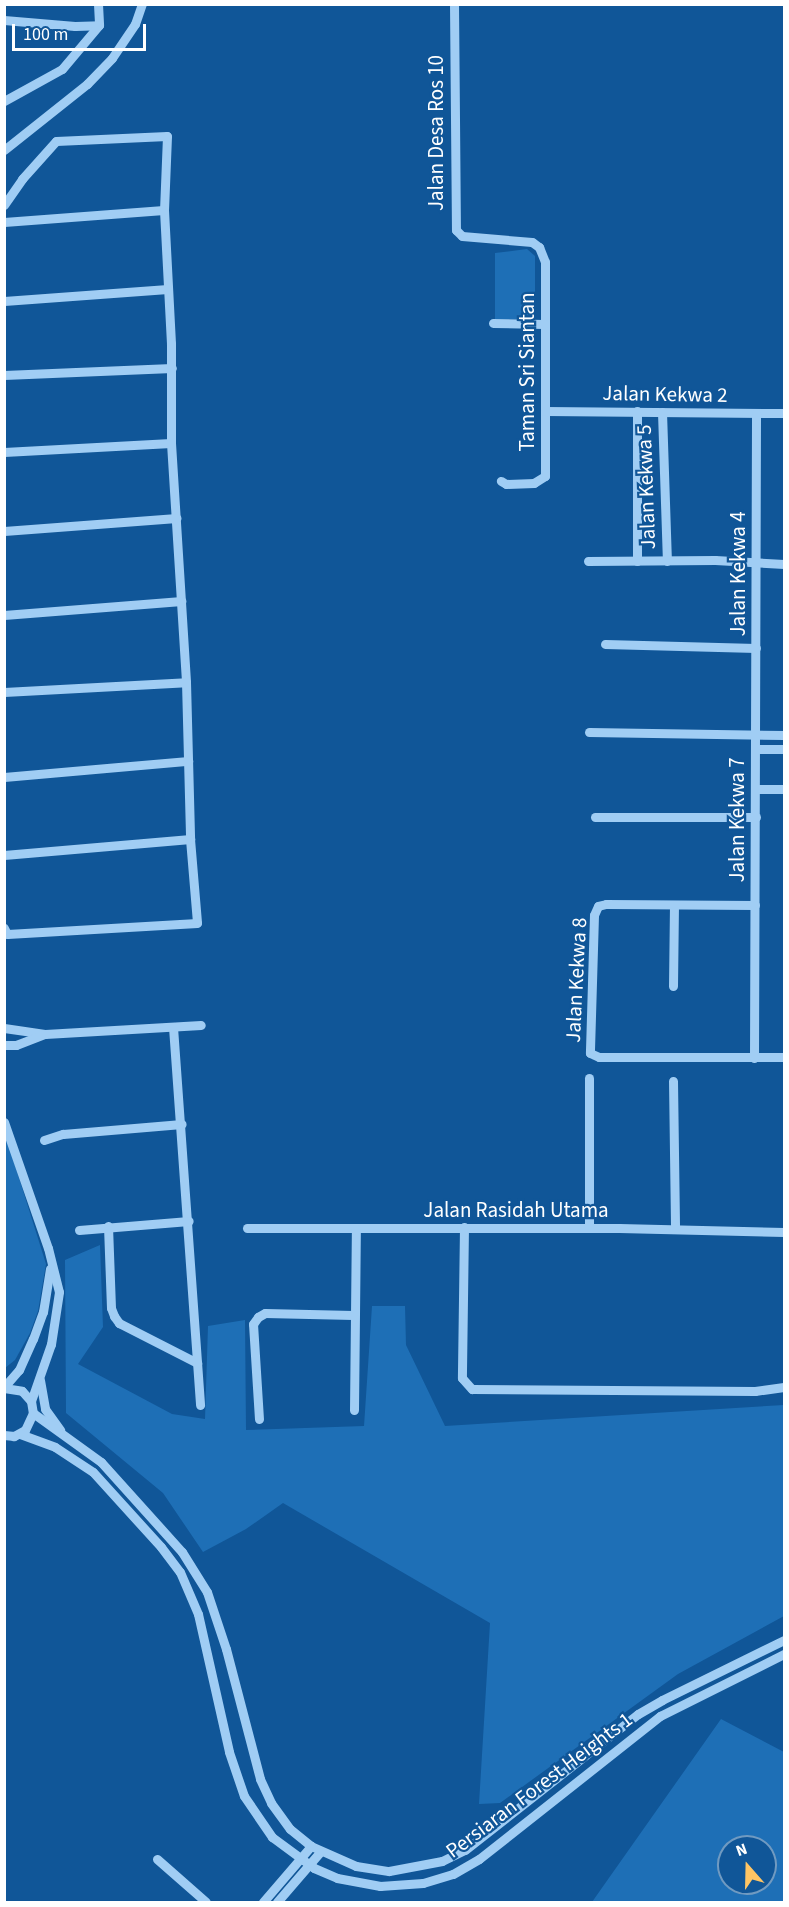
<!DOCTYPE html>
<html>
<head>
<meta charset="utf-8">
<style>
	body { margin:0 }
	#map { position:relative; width:789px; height:1907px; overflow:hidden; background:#105698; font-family:"Source Sans 3",sans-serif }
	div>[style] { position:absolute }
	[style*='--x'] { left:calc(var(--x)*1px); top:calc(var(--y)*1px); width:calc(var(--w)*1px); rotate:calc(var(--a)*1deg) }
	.green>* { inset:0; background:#1e6fb6 }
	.minor>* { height:9px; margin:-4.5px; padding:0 4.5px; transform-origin:4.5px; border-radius:4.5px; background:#a0cdf4 }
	span { translate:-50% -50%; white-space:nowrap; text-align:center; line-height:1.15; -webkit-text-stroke:4.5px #105698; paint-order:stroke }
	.street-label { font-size:21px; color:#fff }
	.frame { position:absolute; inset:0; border:6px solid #fff; pointer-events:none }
	.north { position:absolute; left:717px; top:1835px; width:60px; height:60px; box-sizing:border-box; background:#105698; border:2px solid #709ac1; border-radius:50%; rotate:340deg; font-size:16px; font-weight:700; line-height:24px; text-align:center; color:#fff }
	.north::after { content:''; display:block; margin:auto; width:21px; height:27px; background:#ffc564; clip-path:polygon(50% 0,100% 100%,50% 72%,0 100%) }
	.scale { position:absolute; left:12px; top:24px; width:134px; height:27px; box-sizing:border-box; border:3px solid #fff; border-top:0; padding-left:8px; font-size:18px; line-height:21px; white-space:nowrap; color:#fff; -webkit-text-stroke:4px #105698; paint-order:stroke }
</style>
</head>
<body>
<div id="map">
	<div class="green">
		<i style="clip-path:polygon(527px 249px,535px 256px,535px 319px,495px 319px,495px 253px)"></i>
		<i style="clip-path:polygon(4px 1130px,46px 1264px,38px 1311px,30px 1333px,15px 1360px,5px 1368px)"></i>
		<i style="clip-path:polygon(100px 1245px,103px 1327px,78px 1364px,172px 1414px,205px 1419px,208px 1326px,245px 1320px,246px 1430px,364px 1426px,372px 1306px,405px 1306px,406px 1345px,445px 1426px,784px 1405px,784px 1616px,678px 1674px,500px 1803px,479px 1804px,490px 1623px,283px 1503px,246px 1529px,203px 1552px,163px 1493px,66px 1413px,65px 1260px)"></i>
		<i style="clip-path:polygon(evenodd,721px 1719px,784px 1752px,784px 1902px,592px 1902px,721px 1719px,729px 1847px,765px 1847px,765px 1883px,729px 1883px,729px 1847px)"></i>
	</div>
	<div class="minor">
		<i style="--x:98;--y:4;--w:21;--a:87"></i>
		<i style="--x:454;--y:4;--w:226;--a:89.5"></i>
		<i style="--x:456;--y:230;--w:8;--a:45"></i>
		<i style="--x:462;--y:236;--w:70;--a:4.9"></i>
		<i style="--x:532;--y:242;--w:9;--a:36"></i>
		<i style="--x:539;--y:247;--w:16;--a:68"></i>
		<i style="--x:545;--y:262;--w:214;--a:90"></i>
		<i style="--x:545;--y:476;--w:13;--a:148"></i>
		<i style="--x:534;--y:483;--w:28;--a:178"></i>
		<i style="--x:506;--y:484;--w:6;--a:-149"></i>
		<i style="--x:4;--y:20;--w:71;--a:4.8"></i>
		<i style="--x:75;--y:26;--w:24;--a:-2"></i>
		<i style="--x:4;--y:101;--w:66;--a:-28.9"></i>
		<i style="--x:62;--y:69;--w:57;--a:-49.9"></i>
		<i style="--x:4;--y:150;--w:106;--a:-38.5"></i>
		<i style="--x:87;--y:84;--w:36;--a:-46"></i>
		<i style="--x:112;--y:58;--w:41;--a:-55.9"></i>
		<i style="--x:135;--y:24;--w:21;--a:-71"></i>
		<i style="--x:4;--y:205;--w:32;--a:-55"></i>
		<i style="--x:22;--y:179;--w:51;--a:-48.2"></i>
		<i style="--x:56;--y:141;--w:111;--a:-2.6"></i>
		<i style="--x:167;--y:136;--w:74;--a:92.3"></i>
		<i style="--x:164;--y:210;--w:134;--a:87"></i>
		<i style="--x:171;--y:344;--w:99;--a:90"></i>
		<i style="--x:171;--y:443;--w:239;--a:86.4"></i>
		<i style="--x:186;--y:682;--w:157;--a:88.5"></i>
		<i style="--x:190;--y:839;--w:84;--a:85.2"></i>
		<i style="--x:197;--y:923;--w:190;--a:176.7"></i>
		<i style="--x:7;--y:934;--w:7;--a:-117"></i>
		<i style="--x:4;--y:222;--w:160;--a:-4.3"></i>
		<i style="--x:4;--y:301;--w:164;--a:-4.2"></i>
		<i style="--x:493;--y:323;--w:51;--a:1.1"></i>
		<i style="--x:4;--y:375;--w:168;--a:-2.4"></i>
		<i style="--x:545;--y:411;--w:239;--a:0.5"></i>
		<i style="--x:637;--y:411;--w:150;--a:90"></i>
		<i style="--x:662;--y:412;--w:149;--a:88.1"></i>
		<i style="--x:4;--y:452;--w:167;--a:-3.1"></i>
		<i style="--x:4;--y:531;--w:173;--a:-4.3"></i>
		<i style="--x:588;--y:561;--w:127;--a:-0.5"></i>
		<i style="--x:715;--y:560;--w:69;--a:3.3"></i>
		<i style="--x:4;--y:615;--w:178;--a:-4.5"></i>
		<i style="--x:605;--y:644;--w:151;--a:1.5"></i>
		<i style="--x:4;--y:692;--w:182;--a:-3.1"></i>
		<i style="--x:589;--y:732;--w:195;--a:0.9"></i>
		<i style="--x:756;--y:749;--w:28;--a:0"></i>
		<i style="--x:4;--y:777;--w:185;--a:-5"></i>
		<i style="--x:756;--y:789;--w:28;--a:0"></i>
		<i style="--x:595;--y:817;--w:161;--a:0"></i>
		<i style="--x:4;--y:855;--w:187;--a:-4.9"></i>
		<i style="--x:755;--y:905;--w:149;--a:-179.6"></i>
		<i style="--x:606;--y:904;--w:8;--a:166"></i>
		<i style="--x:598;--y:906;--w:10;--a:114"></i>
		<i style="--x:594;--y:915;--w:138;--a:91.7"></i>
		<i style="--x:590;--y:1053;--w:10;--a:24"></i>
		<i style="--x:599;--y:1057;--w:185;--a:0"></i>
		<i style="--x:673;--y:986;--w:81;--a:-89.3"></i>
		<i style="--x:173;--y:1027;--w:379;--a:85.9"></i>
		<i style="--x:4;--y:1028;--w:41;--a:8.3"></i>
		<i style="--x:45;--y:1034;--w:156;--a:-3.3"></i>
		<i style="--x:4;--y:1045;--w:12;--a:0"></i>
		<i style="--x:16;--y:1045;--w:31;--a:-21"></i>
		<i style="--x:754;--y:1058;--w:645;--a:-89.82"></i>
		<i style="--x:589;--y:1078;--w:149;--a:90"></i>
		<i style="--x:673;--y:1081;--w:148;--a:89.2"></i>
		<i style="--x:4;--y:1122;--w:133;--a:70.8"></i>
		<i style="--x:48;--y:1248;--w:45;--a:76"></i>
		<i style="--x:59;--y:1292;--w:53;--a:98.7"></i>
		<i style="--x:51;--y:1344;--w:60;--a:109.3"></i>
		<i style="--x:44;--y:1140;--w:20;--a:-18"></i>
		<i style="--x:63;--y:1134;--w:119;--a:-4.8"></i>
		<i style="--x:108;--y:1226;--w:82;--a:87.9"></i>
		<i style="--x:111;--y:1308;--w:9;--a:69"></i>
		<i style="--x:114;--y:1316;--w:9;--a:54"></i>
		<i style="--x:119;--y:1323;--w:88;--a:27.1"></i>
		<i style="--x:464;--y:1227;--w:151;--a:90.8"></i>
		<i style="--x:462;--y:1378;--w:15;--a:48"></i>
		<i style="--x:472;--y:1389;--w:283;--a:0.4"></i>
		<i style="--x:755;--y:1391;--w:29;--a:-8"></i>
		<i style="--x:247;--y:1228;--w:372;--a:0"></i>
		<i style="--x:619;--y:1228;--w:165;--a:1.4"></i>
		<i style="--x:79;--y:1230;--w:110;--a:-4.7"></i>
		<i style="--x:40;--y:1380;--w:29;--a:80"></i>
		<i style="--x:45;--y:1409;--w:26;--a:54"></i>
		<i style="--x:4;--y:1387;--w:23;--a:-49"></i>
		<i style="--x:19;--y:1370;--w:34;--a:-66"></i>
		<i style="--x:33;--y:1339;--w:29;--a:-70"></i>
		<i style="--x:43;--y:1312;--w:44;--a:-80.8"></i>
		<i style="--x:4;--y:1388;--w:18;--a:9"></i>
		<i style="--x:22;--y:1391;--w:13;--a:48"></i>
		<i style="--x:31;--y:1401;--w:12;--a:81"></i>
		<i style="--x:33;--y:1413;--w:19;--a:115"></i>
		<i style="--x:25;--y:1430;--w:13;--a:151"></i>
		<i style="--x:14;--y:1436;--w:10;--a:-174"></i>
		<i style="--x:354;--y:1410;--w:181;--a:-89.4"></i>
		<i style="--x:33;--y:1413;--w:84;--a:35.8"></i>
		<i style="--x:101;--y:1462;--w:121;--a:48"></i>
		<i style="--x:182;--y:1552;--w:47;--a:58"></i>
		<i style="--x:207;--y:1592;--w:60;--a:71.6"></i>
		<i style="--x:226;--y:1649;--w:134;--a:75.3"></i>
		<i style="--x:260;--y:1779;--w:26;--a:65"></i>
		<i style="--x:271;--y:1803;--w:32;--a:54"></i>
		<i style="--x:290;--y:1829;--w:27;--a:39"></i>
		<i style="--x:311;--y:1846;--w:49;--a:24"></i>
		<i style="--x:356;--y:1866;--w:33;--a:9"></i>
		<i style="--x:389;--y:1871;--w:54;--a:-10.7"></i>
		<i style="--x:442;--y:1861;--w:25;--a:-26"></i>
		<i style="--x:465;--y:1850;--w:220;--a:-38.2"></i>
		<i style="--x:638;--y:1714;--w:28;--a:-30"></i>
		<i style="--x:662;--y:1700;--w:136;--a:-26.2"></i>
		<i style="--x:259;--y:1419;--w:95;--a:-93.6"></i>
		<i style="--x:253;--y:1324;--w:9;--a:-54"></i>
		<i style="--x:258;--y:1317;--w:8;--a:-30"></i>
		<i style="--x:265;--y:1313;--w:88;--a:1.3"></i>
		<i style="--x:20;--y:1434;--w:37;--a:20"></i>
		<i style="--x:55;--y:1447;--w:45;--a:33.3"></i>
		<i style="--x:93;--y:1472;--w:101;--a:47.8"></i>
		<i style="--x:161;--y:1547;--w:31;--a:53"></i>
		<i style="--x:180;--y:1572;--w:46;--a:66.8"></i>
		<i style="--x:198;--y:1614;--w:141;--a:77.3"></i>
		<i style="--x:229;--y:1752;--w:46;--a:71.2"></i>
		<i style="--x:244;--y:1796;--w:50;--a:55.7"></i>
		<i style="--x:272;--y:1837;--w:52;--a:36.4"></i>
		<i style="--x:314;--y:1868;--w:25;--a:23"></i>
		<i style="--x:337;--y:1878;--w:44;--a:10.5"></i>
		<i style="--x:380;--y:1886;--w:43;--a:-4"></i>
		<i style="--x:423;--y:1883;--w:31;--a:-17"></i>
		<i style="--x:453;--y:1874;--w:30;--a:-30"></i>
		<i style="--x:479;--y:1859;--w:231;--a:-38.3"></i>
		<i style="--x:660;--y:1716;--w:139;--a:-26.6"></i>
		<i style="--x:157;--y:1859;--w:65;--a:41.3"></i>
		<i style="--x:263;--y:1902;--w:74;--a:-49.4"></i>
		<i style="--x:277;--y:1902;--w:66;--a:-49.3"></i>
	</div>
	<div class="street-label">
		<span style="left:436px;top:133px;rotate:-90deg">Jalan Desa Ros 10</span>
		<span style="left:527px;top:372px;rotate:-90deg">Taman Sri Siantan</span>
		<span style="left:665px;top:394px;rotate:1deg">Jalan Kekwa 2</span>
		<span style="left:646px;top:487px;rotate:-92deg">Jalan Kekwa 5</span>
		<span style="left:738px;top:574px;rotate:-90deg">Jalan Kekwa 4</span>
		<span style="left:737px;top:820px;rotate:-90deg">Jalan Kekwa 7</span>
		<span style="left:576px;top:980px;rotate:-87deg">Jalan Kekwa 8</span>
		<span style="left:516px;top:1210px">Jalan Rasidah Utama</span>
		<span style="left:539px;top:1785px;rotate:-37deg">Persiaran Forest Heights 1</span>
	</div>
	<div class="frame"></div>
	<div class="north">N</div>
	<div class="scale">100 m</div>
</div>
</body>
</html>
